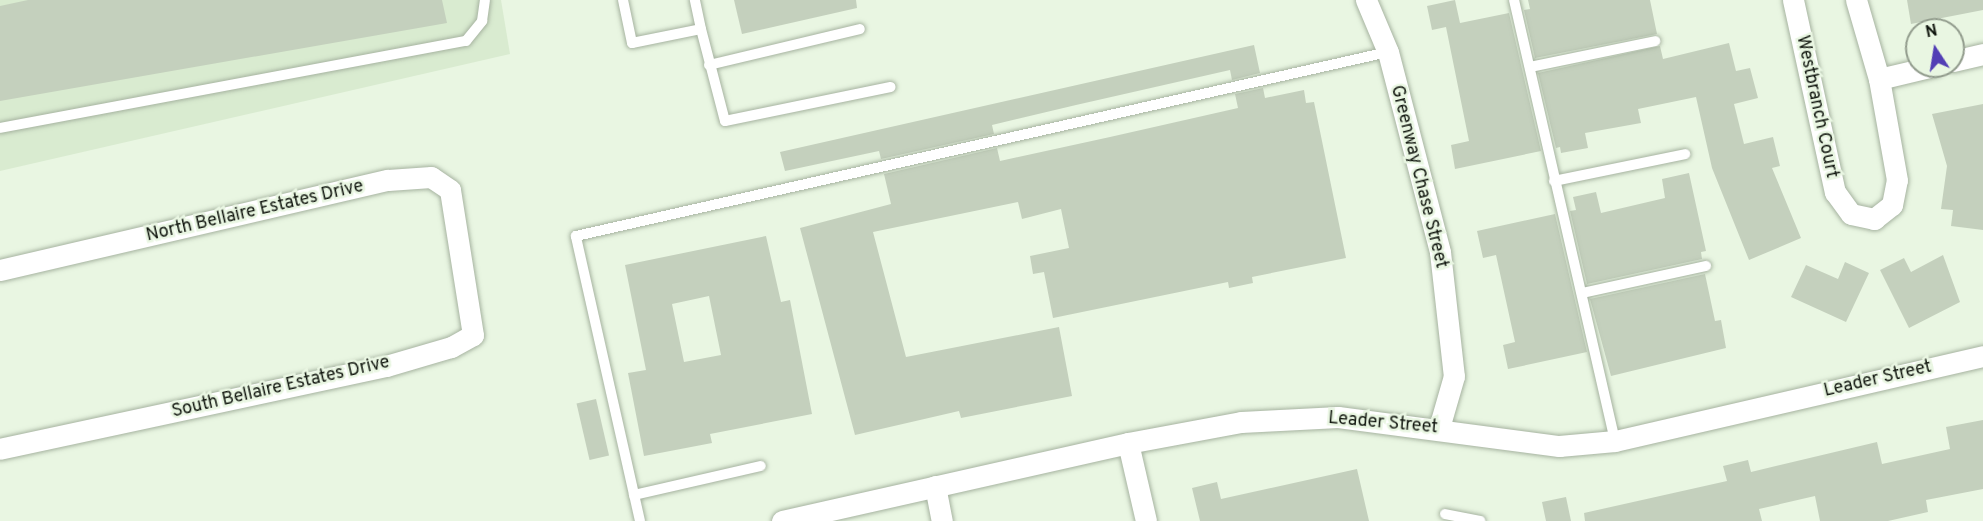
<!DOCTYPE html>
<html>
<head>
<meta charset="utf-8">
<style>
	body { margin:0 }
	#map { position:relative; width:1983px; height:521px; overflow:hidden; background:#e9f6e2; font-family:Overpass,sans-serif }
	div>[style] { position:absolute }
	[style*='--x'] { left:calc(var(--x)*1px); top:calc(var(--y)*1px); width:calc(var(--w)*1px); rotate:calc(var(--a)*1deg) }
	.built>* { inset:0; background:#d9ebd0 }
	.building>* { inset:0; background:#c4d0bd; transform-origin:0 0 }
	.roads { filter:drop-shadow(0 0 2px #a6b3a0) drop-shadow(0 0 2px #a6b3a0) }
	.lane>* { height:10px; margin:-5px; padding:0 5px; transform-origin:5px; border-radius:5px; background:#fff }
	.street>* { height:21px; margin:-10.5px; padding:0 10.5px; transform-origin:10.5px; border-radius:10.5px; background:#fff }
	span { translate:-50% -50%; white-space:nowrap; text-align:center; line-height:1.15; -webkit-text-stroke:5px #e9f6e2; paint-order:stroke }
	.street-label { font-size:18px; color:#10150e }
	.north { position:absolute; left:1905px; top:18px; width:60px; height:60px; box-sizing:border-box; background:#e9f6e2; border:2px solid #929c8d; border-radius:50%; rotate:348deg; font-size:16px; font-weight:700; line-height:24px; text-align:center; color:#10150e }
	.north::after { content:''; display:block; margin:auto; width:21px; height:27px; background:#523eb5; clip-path:polygon(50% 0,100% 100%,50% 72%,0 100%) }
</style>
</head>
<body>
<div id="map">
	<div class="built">
		<i style="clip-path:polygon(0 0,501px 0,510px 54px,0 171px)"></i>
	</div>
	<div class="building">
		<i style="clip-path:polygon(28px 0,442px 0,447px 23px,0 101px,0 6px)"></i>
		<i style="clip-path:polygon(734px 0,856px 0,857px 8px,742px 34px)"></i>
		<i style="clip-path:polygon(1455px 0,1460px 23px,1509px 13px,1541px 151px,1455px 169px,1451px 145px,1469px 141px,1446px 27px,1432px 30px,1427px 6px)"></i>
		<i style="clip-path:polygon(1528px 0,1650px 0,1657px 34px,1535px 58px,1524px 10px,1530px 9px)"></i>
		<i style="clip-path:polygon(1907px 0,1983px 0,1983px 10px,1911px 24px)"></i>
		<i style="clip-path:polygon(1729px 43px,1736px 71px,1750px 68px,1758px 98px,1734px 104px,1744px 144px,1773px 137px,1780px 166px,1772px 168px,1801px 238px,1749px 260px,1712px 168px,1696px 97px,1638px 109px,1641px 123px,1585px 133px,1588px 148px,1561px 153px,1560px 147px,1556px 148px,1538px 73px,1660px 46px,1663px 59px)"></i>
		<i style="clip-path:polygon(1254px 45px,1260px 73px,1232px 80px,1230px 70px,1076px 105px,992px 125px,994px 134px,881px 159px,879px 151px,785px 171px,780px 152px)"></i>
		<i style="clip-path:polygon(1263px 88px,1265px 98px,1304px 90px,1306px 103px,1314px 102px,1346px 258px,1252px 277px,1253px 283px,1229px 288px,1228px 282px,1053px 318px,1044px 272px,1033px 274px,1030px 256px,1069px 248px,1061px 209px,1022px 219px,1018px 202px,873px 232px,906px 357px,1059px 327px,1072px 396px,961px 418px,959px 411px,855px 435px,800px 228px,891px 204px,884px 174px,997px 148px,1000px 161px,1110px 137px,1238px 108px,1235px 94px)"></i>
		<i style="clip-path:polygon(1983px 104px,1983px 230px,1951px 226px,1953px 210px,1941px 209px,1947px 166px,1932px 114px)"></i>
		<i style="clip-path:polygon(1689px 173px,1706px 251px,1701px 252px,1702px 259px,1587px 284px,1570px 211px,1576px 210px,1573px 197px,1596px 192px,1601px 213px,1665px 198px,1662px 179px)"></i>
		<i style="clip-path:polygon(1555px 214px,1587px 352px,1508px 369px,1503px 345px,1515px 342px,1496px 255px,1483px 258px,1477px 231px)"></i>
		<i style="clip-path:polygon(evenodd,766px 236px,781px 302px,790px 300px,812px 414px,710px 434px,712px 443px,644px 456px,628px 373px,646px 370px,625px 265px,766px 236px,709px 296px,721px 355px,684px 362px,672px 304px,709px 296px)"></i>
		<i style="clip-path:polygon(1943px 255px,1960px 302px,1909px 328px,1880px 270px,1904px 258px,1911px 272px)"></i>
		<i style="clip-path:polygon(1845px 262px,1869px 273px,1846px 322px,1791px 297px,1806px 265px,1838px 279px)"></i>
		<i style="clip-path:polygon(1705px 274px,1715px 321px,1721px 320px,1726px 348px,1611px 376px,1590px 299px)"></i>
		<i style="left:596px;top:399px;width:58px;height:20px;rotate:77deg"></i>
		<i style="clip-path:polygon(1983px 420px,1983px 489px,1926px 500px,1928px 512px,1888px 521px,1820px 521px,1815px 496px,1759px 509px,1762px 521px,1585px 521px,1584px 513px,1727px 481px,1723px 466px,1748px 460px,1751px 472px,1877px 442px,1882px 464px,1950px 449px,1946px 427px)"></i>
		<i style="clip-path:polygon(1357px 469px,1369px 521px,1200px 521px,1192px 488px,1217px 482px,1221px 499px)"></i>
		<i style="clip-path:polygon(1566px 497px,1571px 521px,1546px 521px,1542px 502px)"></i>
	</div>
	<div class="roads">
		<div class="lane">
			<i style="--x:623;--y:0;--w:44;--a:78.2"></i>
			<i style="--x:632;--y:43;--w:70;--a:-11.5"></i>
			<i style="--x:701;--y:29;--w:30;--a:-102"></i>
			<i style="--x:1514;--y:0;--w:452;--a:77.1"></i>
			<i style="--x:701;--y:29;--w:95;--a:75.4"></i>
			<i style="--x:725;--y:121;--w:169;--a:-11.6"></i>
			<i style="--x:709;--y:65;--w:155;--a:-13.4"></i>
			<i style="--x:1530;--y:67;--w:128;--a:-11.7"></i>
			<i style="--x:0;--y:128;--w:474;--a:-10.6"></i>
			<i style="--x:466;--y:41;--w:26;--a:-51"></i>
			<i style="--x:482;--y:21;--w:21;--a:-82"></i>
			<i style="--x:1554;--y:181;--w:134;--a:-11.6"></i>
			<i style="--x:1582;--y:293;--w:127;--a:-12.3"></i>
			<i style="--x:634;--y:495;--w:130;--a:-12.9"></i>
			<i style="--x:1445;--y:514;--w:36;--a:11"></i>
			<i style="--x:640;--y:521;--w:292;--a:-102.7"></i>
			<i style="--x:576;--y:236;--w:833;--a:-12.77"></i>
		</div>
		<div class="street">
			<i style="--x:1366;--y:0;--w:56;--a:67.1"></i>
			<i style="--x:1388;--y:52;--w:207;--a:75.4"></i>
			<i style="--x:1440;--y:252;--w:125;--a:83.6"></i>
			<i style="--x:1454;--y:376;--w:54;--a:106.1"></i>
			<i style="--x:1793;--y:0;--w:197;--a:77.7"></i>
			<i style="--x:1835;--y:192;--w:27;--a:54"></i>
			<i style="--x:1851;--y:214;--w:24;--a:12"></i>
			<i style="--x:1874;--y:219;--w:23;--a:-38"></i>
			<i style="--x:1892;--y:205;--w:25;--a:-79"></i>
			<i style="--x:1897;--y:180;--w:103;--a:-100.1"></i>
			<i style="--x:1879;--y:79;--w:82;--a:-106.2"></i>
			<i style="--x:1953;--y:61;--w:31;--a:-13"></i>
			<i style="--x:1879;--y:79;--w:57;--a:-13.3"></i>
			<i style="--x:0;--y:270;--w:398;--a:-13.1"></i>
			<i style="--x:388;--y:180;--w:43;--a:-4"></i>
			<i style="--x:431;--y:177;--w:23;--a:34"></i>
			<i style="--x:450;--y:190;--w:147;--a:81"></i>
			<i style="--x:473;--y:335;--w:25;--a:151"></i>
			<i style="--x:451;--y:347;--w:68;--a:163.7"></i>
			<i style="--x:386;--y:366;--w:395;--a:167.9"></i>
			<i style="--x:1128;--y:443;--w:80;--a:77"></i>
			<i style="--x:935;--y:486;--w:36;--a:79"></i>
			<i style="--x:782;--y:521;--w:355;--a:-12.7"></i>
			<i style="--x:1128;--y:443;--w:115;--a:-10.5"></i>
			<i style="--x:1241;--y:422;--w:97;--a:-3"></i>
			<i style="--x:1338;--y:417;--w:223;--a:7.5"></i>
			<i style="--x:1559;--y:446;--w:56;--a:-5.1"></i>
			<i style="--x:1615;--y:441;--w:378;--a:-13"></i>
		</div>
	</div>
	<div class="street-label">
		<span style="left:1816px;top:107px;rotate:78deg">Westbranch Court</span>
		<span style="left:1418px;top:177px;rotate:76deg">Greenway Chase Street</span>
		<span style="left:255px;top:212px;rotate:-13deg">North Bellaire Estates Drive</span>
		<span style="left:1878px;top:380px;rotate:-13deg">Leader Street</span>
		<span style="left:281px;top:388px;rotate:-13deg">South Bellaire Estates Drive</span>
		<span style="left:1383px;top:424px;rotate:5deg">Leader Street</span>
	</div>
	<div class="north">N</div>
</div>
</body>
</html>
